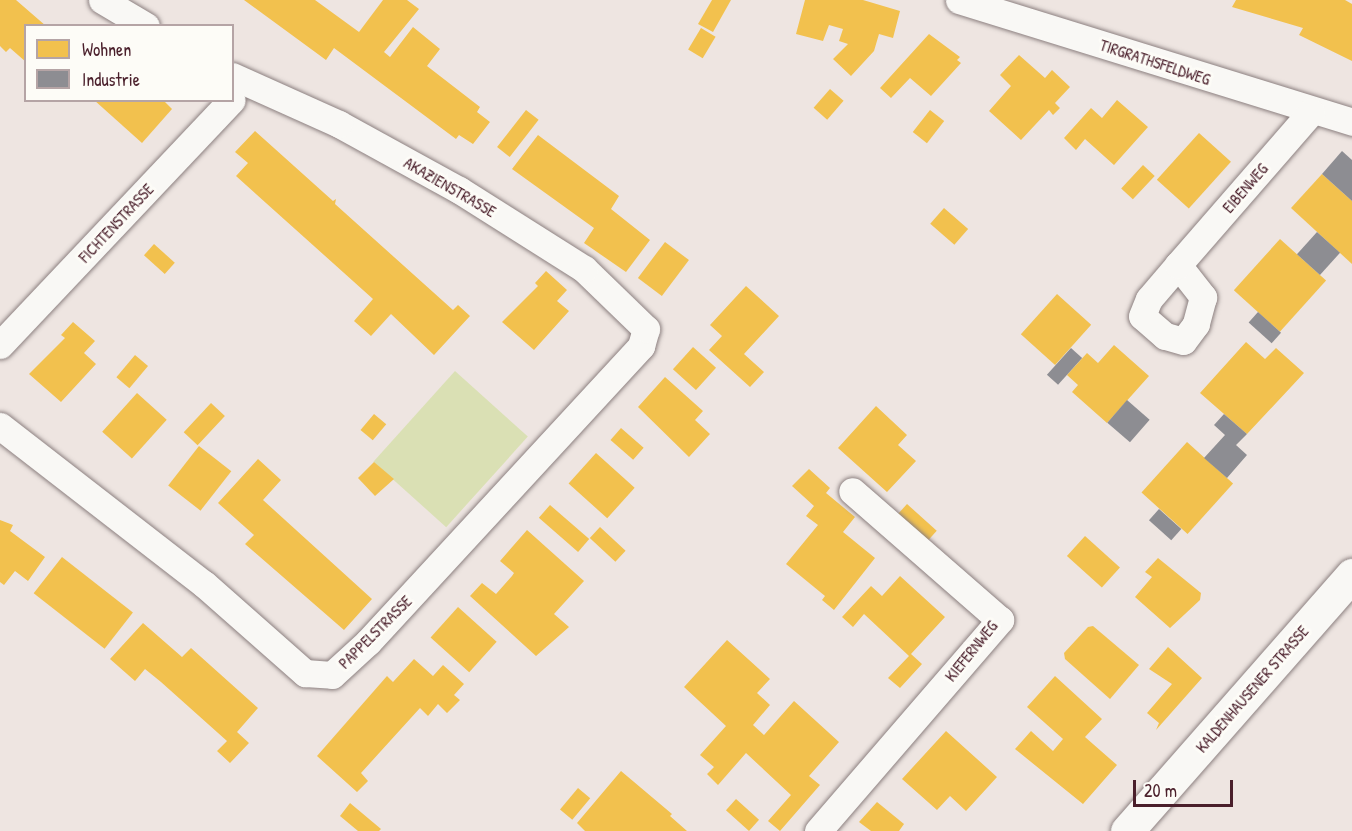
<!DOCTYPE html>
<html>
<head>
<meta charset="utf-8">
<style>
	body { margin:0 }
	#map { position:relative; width:1352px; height:831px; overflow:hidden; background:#eee5e1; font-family:"Patrick Hand",sans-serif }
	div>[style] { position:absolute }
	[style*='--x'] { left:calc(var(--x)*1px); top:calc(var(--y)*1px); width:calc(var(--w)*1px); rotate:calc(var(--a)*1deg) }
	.green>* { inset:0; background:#dae0b4; transform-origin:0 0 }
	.homes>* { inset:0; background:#f2c14e; transform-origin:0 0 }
	.industry>* { inset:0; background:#8d8d92; transform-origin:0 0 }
	.roads { filter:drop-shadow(0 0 2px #8c8080) drop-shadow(0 0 2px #8c8080) }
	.street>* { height:27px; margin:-13.5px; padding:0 13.5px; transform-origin:13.5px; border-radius:13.5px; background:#f9f8f5 }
	.secondary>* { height:33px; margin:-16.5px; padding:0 16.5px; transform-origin:16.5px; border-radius:16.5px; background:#f9f8f5 }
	span { translate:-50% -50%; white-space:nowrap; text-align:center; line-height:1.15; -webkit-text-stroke:6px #fdfcf7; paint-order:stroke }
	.street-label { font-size:16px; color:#4a1f2b }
	.legend { position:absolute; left:24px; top:24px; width:210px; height:78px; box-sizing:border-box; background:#fdfcf7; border:2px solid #b5a4a5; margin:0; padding:8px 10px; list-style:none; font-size:18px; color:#4a1f2b }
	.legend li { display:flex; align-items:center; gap:12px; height:30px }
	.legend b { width:30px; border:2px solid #b5a4a5 }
	.scale { position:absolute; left:1133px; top:780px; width:100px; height:27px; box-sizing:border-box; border:3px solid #4a1f2b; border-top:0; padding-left:8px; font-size:18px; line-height:21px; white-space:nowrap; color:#4a1f2b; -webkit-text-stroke:4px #fdfcf7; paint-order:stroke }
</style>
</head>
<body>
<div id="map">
	<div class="green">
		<i style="left:455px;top:371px;width:98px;height:122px;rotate:42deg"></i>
	</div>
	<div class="homes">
		<i style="clip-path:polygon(0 0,16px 0,46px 26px,26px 26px,26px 62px,10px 48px,6px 52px,0 46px)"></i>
		<i style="clip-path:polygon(244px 0,315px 0,359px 32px,383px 0,407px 0,419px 9px,384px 52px,390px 57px,413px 27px,440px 49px,427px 66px,480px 107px,477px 112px,490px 122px,473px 144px,459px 135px,456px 139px,334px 48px,326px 60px)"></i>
		<i style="clip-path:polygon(712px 0,731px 0,713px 32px,698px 24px)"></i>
		<i style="clip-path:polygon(805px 0,863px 0,900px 11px,893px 38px,879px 34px,874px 51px,851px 76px,833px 59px,848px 44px,839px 41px,843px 29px,829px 25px,823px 41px,796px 34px)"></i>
		<i style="clip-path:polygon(1236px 0,1345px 0,1352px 4px,1352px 61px,1299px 35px,1303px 28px,1232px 7px)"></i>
		<i style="left:701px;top:28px;width:17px;height:25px;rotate:31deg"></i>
		<i style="clip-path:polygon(929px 34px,960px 57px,957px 60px,961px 63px,931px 96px,910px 78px,891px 98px,880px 88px)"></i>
		<i style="clip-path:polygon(1019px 55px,1045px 78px,1052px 70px,1070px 87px,1055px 103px,1060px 108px,1053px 115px,1049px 110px,1021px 140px,989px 111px,1011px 86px,1000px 75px)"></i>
		<i style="left:830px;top:89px;width:18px;height:25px;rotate:41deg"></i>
		<i style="clip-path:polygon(94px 100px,163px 100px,172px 109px,142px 143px)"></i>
		<i style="clip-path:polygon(1117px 100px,1148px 127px,1114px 165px,1085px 139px,1076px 150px,1064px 138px,1091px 108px,1102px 118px)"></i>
		<i style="left:526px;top:110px;width:16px;height:47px;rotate:38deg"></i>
		<i style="left:930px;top:110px;width:18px;height:28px;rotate:38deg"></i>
		<i style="clip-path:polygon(255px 131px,333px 201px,336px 199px,335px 204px,453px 310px,458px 305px,470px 316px,434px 355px,391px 314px,371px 336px,354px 321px,373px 299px,236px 176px,248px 163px,235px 152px)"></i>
		<i style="left:1199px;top:133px;width:43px;height:63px;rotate:42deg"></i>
		<i style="clip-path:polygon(538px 135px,619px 196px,611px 209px,650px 240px,626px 272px,584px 243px,594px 228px,512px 169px)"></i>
		<i style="left:1143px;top:165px;width:16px;height:32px;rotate:43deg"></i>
		<i style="clip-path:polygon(1322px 174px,1352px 201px,1352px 264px,1291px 208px)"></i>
		<i style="left:944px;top:208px;width:32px;height:21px;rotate:41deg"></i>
		<i style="left:1280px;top:239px;width:62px;height:69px;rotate:42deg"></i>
		<i style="left:665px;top:242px;width:30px;height:45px;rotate:37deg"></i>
		<i style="left:154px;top:244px;width:28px;height:15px;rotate:42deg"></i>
		<i style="clip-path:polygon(546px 271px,567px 290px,557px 301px,569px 311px,534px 350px,502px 322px,538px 286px,535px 283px)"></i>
		<i style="clip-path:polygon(746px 286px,779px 316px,744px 354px,764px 372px,750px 387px,709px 350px,722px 336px,710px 325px)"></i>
		<i style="left:1057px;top:294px;width:46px;height:54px;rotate:42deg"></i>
		<i style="clip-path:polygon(73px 322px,95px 341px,84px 353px,96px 364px,61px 402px,29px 374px,65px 338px,61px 335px)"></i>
		<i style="clip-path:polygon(1246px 342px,1265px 359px,1276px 348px,1304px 373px,1247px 434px,1200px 393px)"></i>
		<i style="clip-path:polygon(1114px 345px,1149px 376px,1107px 423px,1072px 392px,1078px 385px,1067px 375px,1087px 353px,1098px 363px)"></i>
		<i style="left:693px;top:347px;width:31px;height:30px;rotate:42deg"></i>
		<i style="left:135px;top:355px;width:17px;height:29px;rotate:40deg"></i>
		<i style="clip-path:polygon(665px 377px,703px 411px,695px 420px,710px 434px,689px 457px,638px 407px)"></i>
		<i style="left:137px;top:393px;width:40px;height:52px;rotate:42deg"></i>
		<i style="left:211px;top:403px;width:19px;height:40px;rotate:43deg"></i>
		<i style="clip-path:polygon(876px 406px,907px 435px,898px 445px,916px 461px,887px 492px,838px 448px)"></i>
		<i style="left:374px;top:414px;width:16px;height:21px;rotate:40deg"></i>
		<i style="left:621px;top:428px;width:30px;height:16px;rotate:41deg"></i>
		<i style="left:1187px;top:442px;width:62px;height:68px;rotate:42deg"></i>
		<i style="left:199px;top:446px;width:41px;height:50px;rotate:38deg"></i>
		<i style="left:596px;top:453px;width:52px;height:41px;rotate:42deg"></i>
		<i style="clip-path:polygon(258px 459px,281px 480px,263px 500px,372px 599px,344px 630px,245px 544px,254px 535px,218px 503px)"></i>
		<i style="clip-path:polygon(374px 462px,394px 479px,375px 496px,358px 478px)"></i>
		<i style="clip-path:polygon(809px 469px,830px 488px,826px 493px,855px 517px,843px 532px,875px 558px,834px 610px,822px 600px,825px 596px,786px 564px,818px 525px,806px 516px,814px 506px,792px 486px)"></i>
		<i style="left:907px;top:504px;width:40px;height:20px;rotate:42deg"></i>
		<i style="left:550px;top:505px;width:52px;height:17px;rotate:41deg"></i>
		<i style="clip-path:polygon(0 520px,13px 525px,10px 531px,45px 557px,28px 581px,15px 571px,4px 585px,0 582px)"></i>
		<i style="left:600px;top:527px;width:35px;height:15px;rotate:43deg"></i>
		<i style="clip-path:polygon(527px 530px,584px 581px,554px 614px,569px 627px,536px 656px,470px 596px,482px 583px,496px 594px,512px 576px,514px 573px,500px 561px)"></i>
		<i style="left:1085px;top:536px;width:47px;height:27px;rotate:42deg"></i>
		<i style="left:62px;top:557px;width:90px;height:46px;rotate:38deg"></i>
		<i style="clip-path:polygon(1158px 558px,1201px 593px,1200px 600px,1170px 628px,1135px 597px,1152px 577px,1145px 572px)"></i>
		<i style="clip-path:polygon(900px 576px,945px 617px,911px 654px,922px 664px,900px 688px,888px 678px,909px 656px,864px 614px,853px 627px,842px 617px,871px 586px,882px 596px)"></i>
		<i style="left:458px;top:607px;width:52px;height:41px;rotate:42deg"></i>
		<i style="clip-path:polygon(143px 623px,182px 657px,191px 648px,258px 708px,237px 732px,249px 743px,230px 763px,217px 751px,227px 741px,161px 682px,145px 669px,135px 681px,110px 659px)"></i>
		<i style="clip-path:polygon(1093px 626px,1139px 665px,1110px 699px,1065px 659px,1064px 653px,1088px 627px)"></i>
		<i style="clip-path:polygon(727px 640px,770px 679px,757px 693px,770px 705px,753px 725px,764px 735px,794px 701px,839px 742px,809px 776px,820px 785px,780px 831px,768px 821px,791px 795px,746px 753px,718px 785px,707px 774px,714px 767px,700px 755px,726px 726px,684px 687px)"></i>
		<i style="clip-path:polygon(1168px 647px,1202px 678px,1156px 730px,1159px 723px,1147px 713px,1172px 684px,1149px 669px)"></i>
		<i style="clip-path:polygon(414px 659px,433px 676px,443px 665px,464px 684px,454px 695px,460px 700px,447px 713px,438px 704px,428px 716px,420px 708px,361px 773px,368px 781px,357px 792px,317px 756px,387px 676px,393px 682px)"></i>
		<i style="clip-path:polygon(1055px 676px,1102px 719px,1085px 737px,1117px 765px,1083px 804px,1015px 749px,1031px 731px,1053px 751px,1063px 739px,1027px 707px)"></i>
		<i style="clip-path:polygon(946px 731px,997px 777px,966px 811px,950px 796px,937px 810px,902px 779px)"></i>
		<i style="clip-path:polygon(621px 771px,672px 814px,670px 816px,687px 831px,585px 831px,577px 823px)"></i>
		<i style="left:578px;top:788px;width:16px;height:28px;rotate:40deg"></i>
		<i style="left:736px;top:799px;width:31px;height:15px;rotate:42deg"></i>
		<i style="clip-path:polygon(877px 802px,904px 824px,899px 831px,871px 831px,859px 822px)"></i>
		<i style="clip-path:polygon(350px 803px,381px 829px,379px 831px,358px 831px,340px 816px)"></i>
	</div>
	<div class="industry">
		<i style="clip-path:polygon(1342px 151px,1352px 160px,1352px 201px,1322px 174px)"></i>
		<i style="left:1317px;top:232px;width:31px;height:30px;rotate:42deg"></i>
		<i style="left:1258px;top:312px;width:31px;height:14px;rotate:42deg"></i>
		<i style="left:1071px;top:348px;width:15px;height:36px;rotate:42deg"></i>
		<i style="left:1127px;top:400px;width:30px;height:30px;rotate:41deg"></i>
		<i style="clip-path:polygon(1224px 414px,1247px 434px,1236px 445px,1247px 455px,1227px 478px,1204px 458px,1225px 435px,1214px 425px)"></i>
		<i style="left:1159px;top:509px;width:30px;height:15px;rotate:42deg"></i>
	</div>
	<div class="roads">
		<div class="street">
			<i style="--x:102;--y:0;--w:51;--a:30.6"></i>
			<i style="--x:959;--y:0;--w:412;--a:17.2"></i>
			<i style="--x:1178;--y:265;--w:41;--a:52"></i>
			<i style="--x:1203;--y:297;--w:28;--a:105"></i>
			<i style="--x:1196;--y:324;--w:21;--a:127"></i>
			<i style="--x:1183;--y:341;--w:19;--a:-164"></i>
			<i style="--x:1165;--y:336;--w:30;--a:-139"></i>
			<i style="--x:1142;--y:316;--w:18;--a:-68"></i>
			<i style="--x:1149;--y:299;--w:45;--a:-49.5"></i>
			<i style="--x:1178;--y:265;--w:203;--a:-49"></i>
			<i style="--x:0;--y:345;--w:337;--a:-46.6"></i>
			<i style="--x:0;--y:426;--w:258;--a:37.8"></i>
			<i style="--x:204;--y:584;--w:135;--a:41.4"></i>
			<i style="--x:305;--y:673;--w:27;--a:4"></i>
			<i style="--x:332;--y:675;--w:49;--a:-42.5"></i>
			<i style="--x:368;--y:642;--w:403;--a:-47.3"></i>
			<i style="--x:641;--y:346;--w:18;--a:-74"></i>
			<i style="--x:646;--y:329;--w:86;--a:-135.9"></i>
			<i style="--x:584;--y:269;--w:148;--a:-147.7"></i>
			<i style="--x:459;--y:190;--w:137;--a:-151.2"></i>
			<i style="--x:339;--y:124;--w:117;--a:-155.8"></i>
			<i style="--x:818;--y:831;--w:279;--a:-49.2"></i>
			<i style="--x:1000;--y:620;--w:196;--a:-138.9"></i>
		</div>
		<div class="secondary">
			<i style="--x:1127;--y:831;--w:341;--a:-48.7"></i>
		</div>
	</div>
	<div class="street-label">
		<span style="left:1155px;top:62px;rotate:18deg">TIRGRATHSFELDWEG</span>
		<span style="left:450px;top:187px;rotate:30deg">AKAZIENSTRASSE</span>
		<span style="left:1245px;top:188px;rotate:-49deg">EIBENWEG</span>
		<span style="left:116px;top:223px;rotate:-47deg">FICHTENSTRASSE</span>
		<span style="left:375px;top:632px;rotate:-45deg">PAPPELSTRASSE</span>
		<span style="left:971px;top:651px;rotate:-51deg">KIEFERNWEG</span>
		<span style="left:1252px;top:689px;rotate:-49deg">KALDENHAUSENER STRASSE</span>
	</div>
	<ul class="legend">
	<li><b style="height:16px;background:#f2c14e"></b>Wohnen</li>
	<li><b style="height:16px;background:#8d8d92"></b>Industrie</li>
	</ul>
	<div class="scale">20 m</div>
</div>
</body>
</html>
